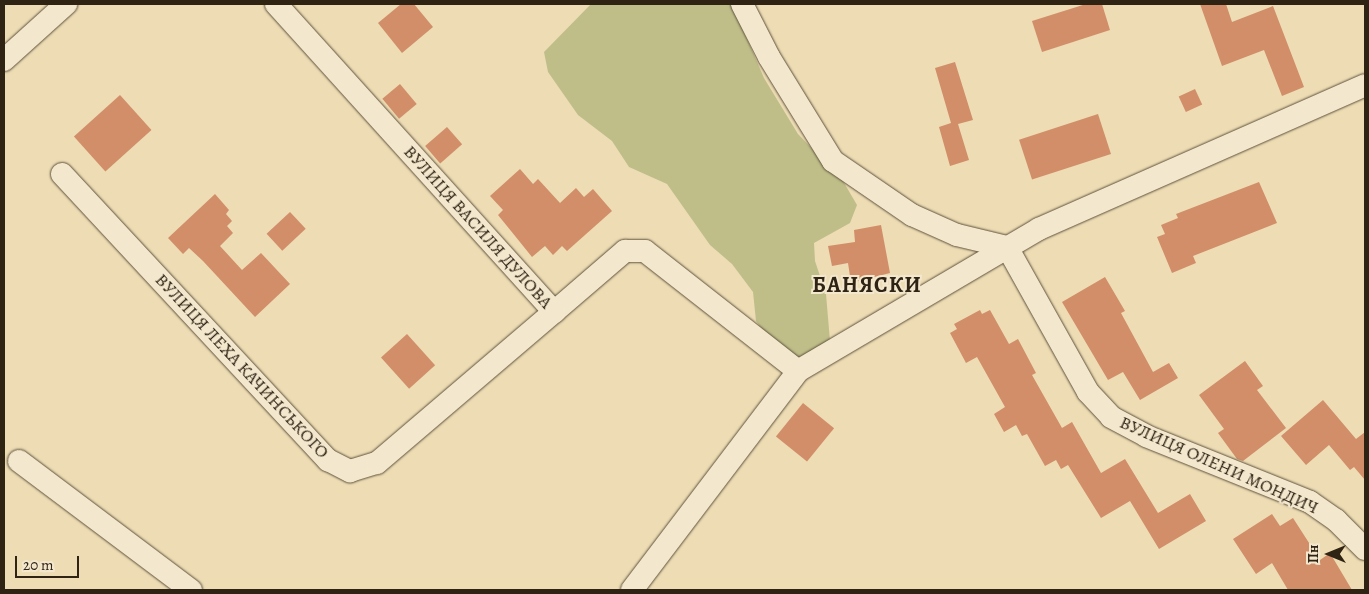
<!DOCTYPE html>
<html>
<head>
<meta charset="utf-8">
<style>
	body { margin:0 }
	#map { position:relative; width:1369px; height:594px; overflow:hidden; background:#eddcb4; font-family:Alegreya,serif }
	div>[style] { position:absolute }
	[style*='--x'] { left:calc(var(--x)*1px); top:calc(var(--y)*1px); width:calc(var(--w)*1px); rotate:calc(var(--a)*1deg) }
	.green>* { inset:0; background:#bfbe89 }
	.building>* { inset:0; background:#d18e69; transform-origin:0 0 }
	.roads { filter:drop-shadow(0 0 1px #5e513b) drop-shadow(0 0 1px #5e513b) }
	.minor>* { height:22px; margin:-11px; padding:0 11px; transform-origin:11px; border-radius:11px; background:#f3e8ce }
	span { translate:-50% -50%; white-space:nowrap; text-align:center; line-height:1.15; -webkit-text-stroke:4px #f3e8ce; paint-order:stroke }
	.street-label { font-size:18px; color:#2f2313 }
	.district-label { font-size:22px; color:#2f2313; font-weight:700; letter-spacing:1px }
	.frame { position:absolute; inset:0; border:5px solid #2f2313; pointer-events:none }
	.north { position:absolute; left:1304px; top:529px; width:50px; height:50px; -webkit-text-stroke:4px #f3e8ce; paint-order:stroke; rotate:270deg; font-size:14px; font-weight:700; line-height:20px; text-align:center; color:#2f2313 }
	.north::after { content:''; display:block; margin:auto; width:18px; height:22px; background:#2f2313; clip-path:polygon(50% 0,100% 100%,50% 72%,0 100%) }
	.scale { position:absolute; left:15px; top:556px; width:64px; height:22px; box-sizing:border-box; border:2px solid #2f2313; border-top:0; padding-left:6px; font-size:15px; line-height:18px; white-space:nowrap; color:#2f2313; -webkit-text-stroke:4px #f3e8ce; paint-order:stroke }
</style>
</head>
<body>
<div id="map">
	<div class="green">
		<i style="clip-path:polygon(591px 4px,732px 4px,764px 78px,798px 134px,843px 181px,857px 205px,850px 223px,814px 243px,815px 261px,826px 294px,830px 341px,798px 359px,775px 347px,756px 321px,753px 292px,732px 264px,710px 245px,667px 184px,629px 167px,612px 141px,578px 115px,548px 72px,544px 52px)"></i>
	</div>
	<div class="building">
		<i style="clip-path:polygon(401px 4px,414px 4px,433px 27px,402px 53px,378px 23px)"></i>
		<i style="clip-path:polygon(1086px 4px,1102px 4px,1110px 30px,1042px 52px,1032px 21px)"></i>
		<i style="clip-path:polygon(1200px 4px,1226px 4px,1232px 22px,1273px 6px,1304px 87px,1282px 96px,1264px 50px,1222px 66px)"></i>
		<i style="clip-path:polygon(955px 62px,973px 120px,958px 124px,969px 160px,950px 166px,939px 127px,951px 123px,935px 68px)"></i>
		<i style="left:400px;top:84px;width:26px;height:23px;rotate:50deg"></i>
		<i style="left:1195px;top:89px;width:17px;height:18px;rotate:65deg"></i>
		<i style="left:120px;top:95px;width:47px;height:62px;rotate:48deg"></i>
		<i style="left:1098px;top:114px;width:42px;height:83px;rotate:72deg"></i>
		<i style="left:447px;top:127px;width:23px;height:29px;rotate:49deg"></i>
		<i style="clip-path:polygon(520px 169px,533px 184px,538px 179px,560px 203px,576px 188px,584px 197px,593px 189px,612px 211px,567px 251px,562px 246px,553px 255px,545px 246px,532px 257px,498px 215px,503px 210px,490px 196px)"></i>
		<i style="clip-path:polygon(1259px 182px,1277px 223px,1193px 256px,1196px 263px,1172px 273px,1157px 237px,1165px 234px,1161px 225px,1178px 218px,1176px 214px)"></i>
		<i style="clip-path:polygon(215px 194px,229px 210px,226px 214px,232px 221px,227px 226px,233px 233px,220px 246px,242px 270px,261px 253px,290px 284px,255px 317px,203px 261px,189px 248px,183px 254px,168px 238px)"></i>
		<i style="left:290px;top:212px;width:23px;height:32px;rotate:47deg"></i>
		<i style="clip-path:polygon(881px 225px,890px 273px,851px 283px,848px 263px,832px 266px,828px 246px,855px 242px,854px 230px)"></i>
		<i style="clip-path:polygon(1105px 277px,1125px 311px,1121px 313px,1153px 372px,1169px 363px,1178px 378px,1140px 400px,1123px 372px,1108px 380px,1062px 302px)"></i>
		<i style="clip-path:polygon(980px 310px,982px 314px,990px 310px,1009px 344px,1018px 339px,1036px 373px,1032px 375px,1062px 428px,1072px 422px,1101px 473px,1125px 459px,1158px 513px,1190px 494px,1206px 521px,1159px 549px,1130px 501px,1101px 518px,1068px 465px,1061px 469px,1056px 460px,1045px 466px,1027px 434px,1022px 436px,1016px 425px,1004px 432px,994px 414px,1005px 407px,977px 357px,966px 363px,950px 333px,957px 329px,954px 324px)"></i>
		<i style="left:407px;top:334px;width:42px;height:35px;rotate:48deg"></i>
		<i style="clip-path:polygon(1245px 361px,1263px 386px,1257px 390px,1286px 428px,1243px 461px,1237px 459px,1218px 433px,1224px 429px,1199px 395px)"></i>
		<i style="clip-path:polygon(1323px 400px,1356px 439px,1365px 432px,1365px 480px,1354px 467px,1350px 470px,1329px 445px,1306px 465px,1281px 436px)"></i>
		<i style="left:803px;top:403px;width:40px;height:43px;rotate:39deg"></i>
		<i style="clip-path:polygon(1272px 514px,1280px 526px,1293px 518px,1320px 560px,1330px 553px,1352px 590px,1288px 590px,1272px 563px,1256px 574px,1233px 539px)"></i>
	</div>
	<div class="roads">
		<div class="minor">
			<i style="--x:276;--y:4;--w:415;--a:47.9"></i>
			<i style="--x:554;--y:312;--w:94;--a:-40.7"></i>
			<i style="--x:625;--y:251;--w:20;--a:0"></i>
			<i style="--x:645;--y:251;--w:194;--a:38.1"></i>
			<i style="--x:742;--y:4;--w:59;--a:63"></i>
			<i style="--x:769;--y:57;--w:122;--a:58.4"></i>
			<i style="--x:833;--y:161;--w:96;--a:34.4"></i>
			<i style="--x:912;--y:215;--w:49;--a:24"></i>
			<i style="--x:957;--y:235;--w:51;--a:13.5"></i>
			<i style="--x:1007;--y:247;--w:166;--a:60.8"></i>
			<i style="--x:1088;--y:392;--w:34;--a:47"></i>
			<i style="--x:1111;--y:417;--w:40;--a:28"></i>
			<i style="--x:1146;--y:436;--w:177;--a:21.9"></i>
			<i style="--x:1310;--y:502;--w:32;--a:35"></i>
			<i style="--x:1336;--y:520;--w:41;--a:45"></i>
			<i style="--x:4;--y:60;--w:84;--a:-42.1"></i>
			<i style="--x:62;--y:174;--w:391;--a:47.1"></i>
			<i style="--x:328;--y:460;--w:25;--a:27"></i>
			<i style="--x:350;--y:471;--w:28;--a:-17"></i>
			<i style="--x:377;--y:463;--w:233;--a:-40.5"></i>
			<i style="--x:19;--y:461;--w:215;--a:36.9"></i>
			<i style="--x:632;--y:590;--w:275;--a:-52.8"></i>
			<i style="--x:798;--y:371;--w:280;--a:-30.5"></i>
			<i style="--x:1039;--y:229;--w:356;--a:-23.8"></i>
		</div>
	</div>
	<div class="street-label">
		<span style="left:478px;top:227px;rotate:48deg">ВУЛИЦЯ ВАСИЛЯ ДУЛОВА</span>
		<span style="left:242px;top:366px;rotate:47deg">ВУЛИЦЯ ЛЕХА КАЧИНСЬКОГО</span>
		<span style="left:1219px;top:465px;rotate:24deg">ВУЛИЦЯ ОЛЕНИ МОНДИЧ</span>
	</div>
	<div class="district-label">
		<span style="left:867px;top:286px">БАНЯСКИ</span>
	</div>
	<div class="frame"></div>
	<div class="north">Пн</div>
	<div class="scale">20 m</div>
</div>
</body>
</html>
